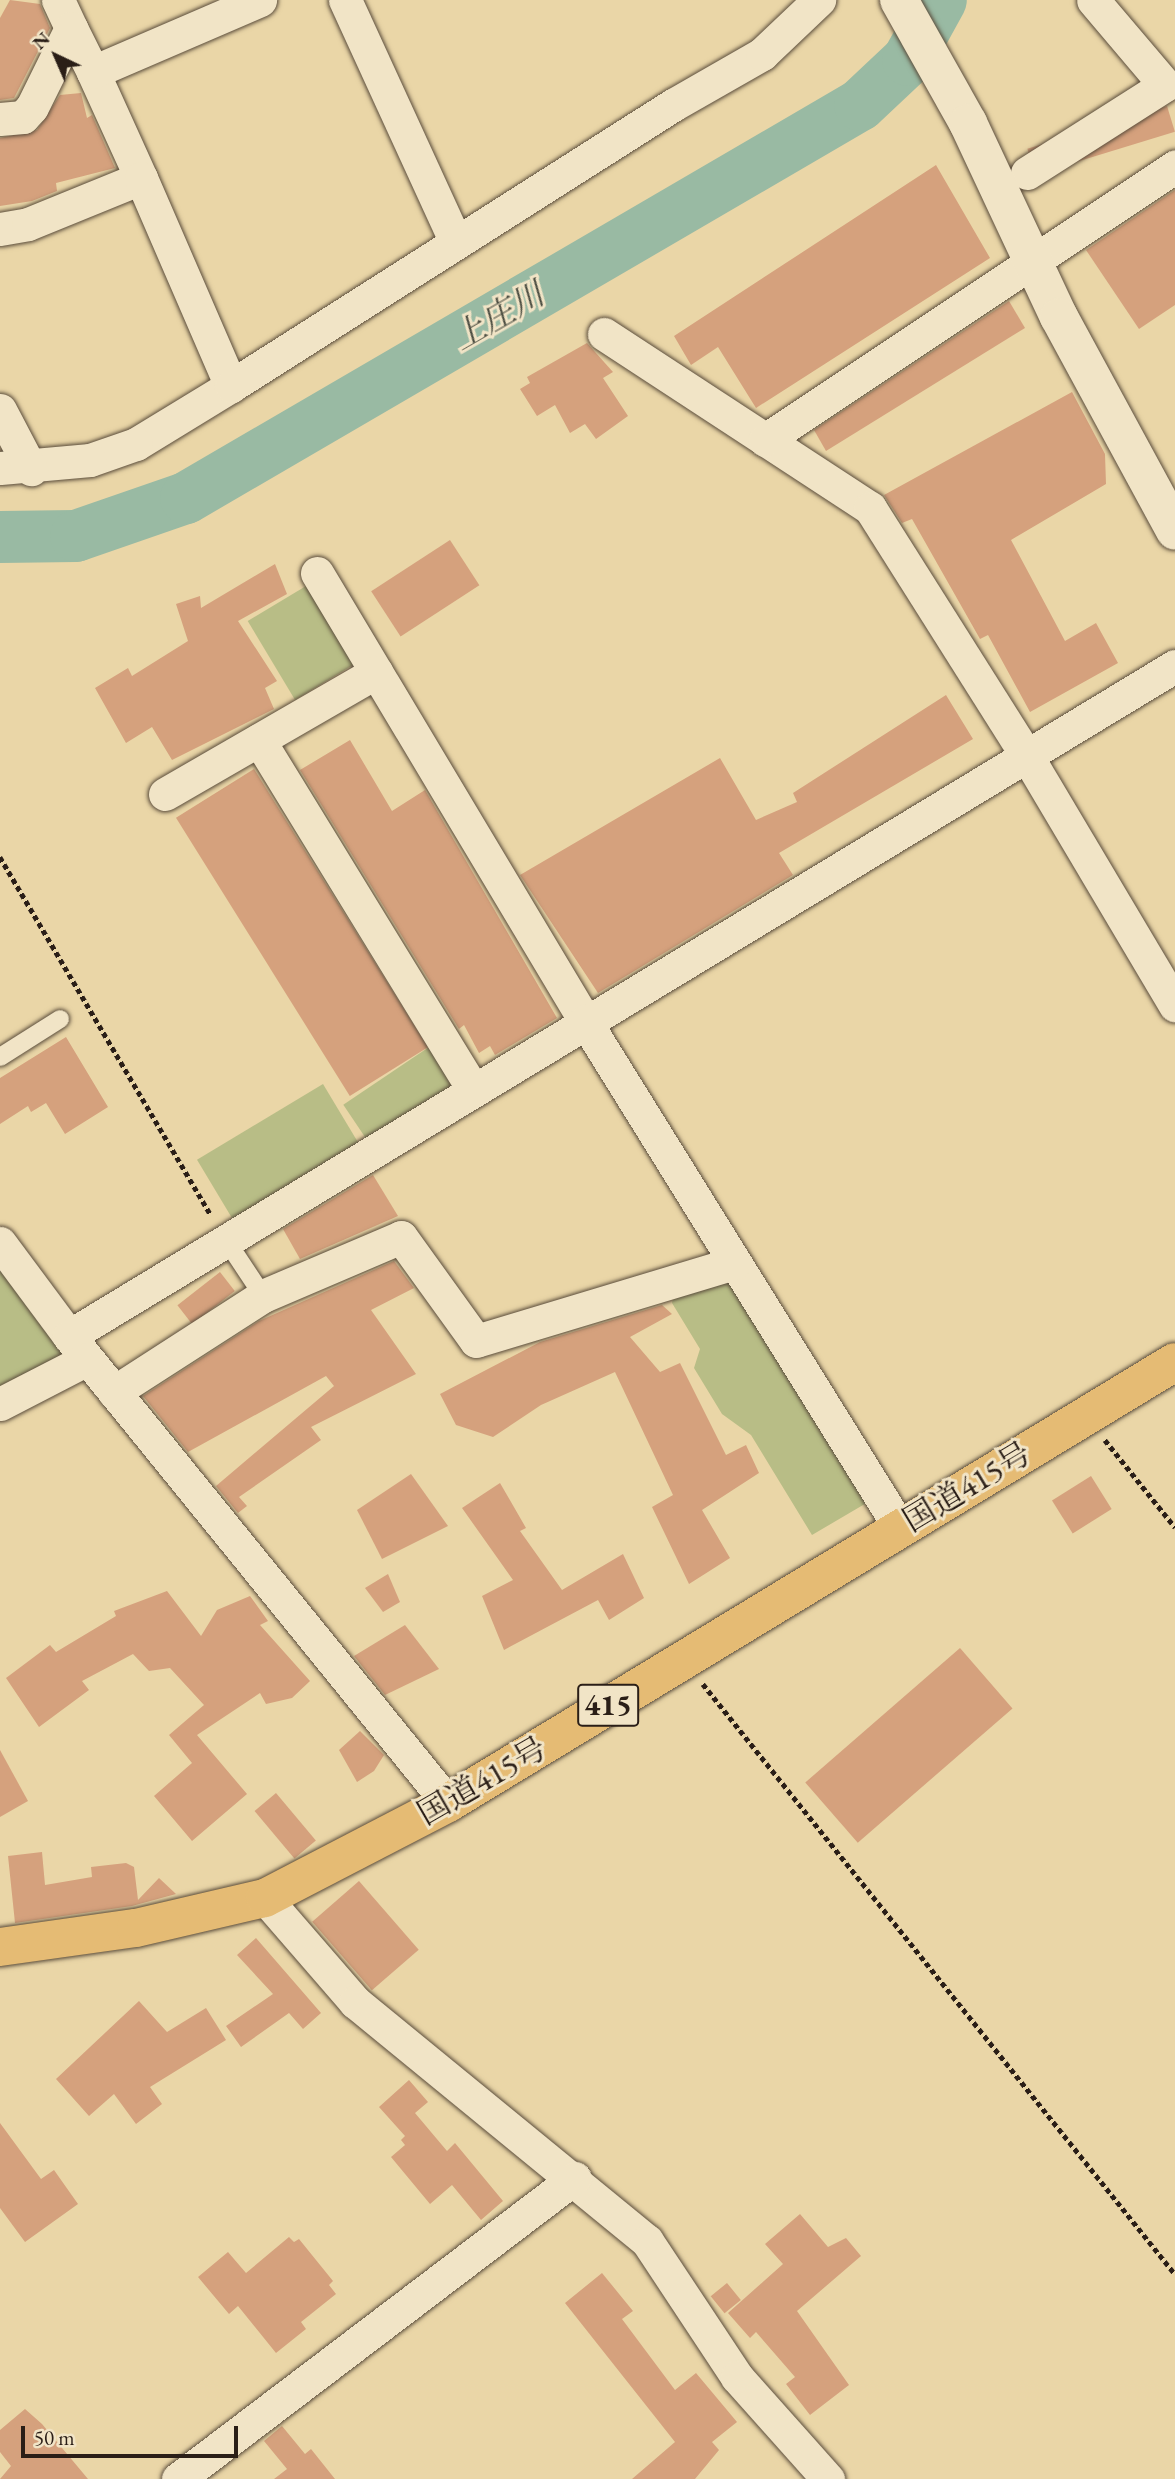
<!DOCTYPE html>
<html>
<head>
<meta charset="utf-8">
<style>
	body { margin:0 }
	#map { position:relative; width:1175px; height:2479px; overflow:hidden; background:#ead6a7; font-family:"EB Garamond","Noto Serif JP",serif }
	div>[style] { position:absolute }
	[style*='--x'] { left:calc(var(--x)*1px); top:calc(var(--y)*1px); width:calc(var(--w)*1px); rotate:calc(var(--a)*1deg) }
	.green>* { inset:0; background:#b8bd86; transform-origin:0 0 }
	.river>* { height:52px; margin:-26px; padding:0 26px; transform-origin:26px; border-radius:26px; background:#99baa3 }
	.building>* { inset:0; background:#d5a17d; transform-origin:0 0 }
	.path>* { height:4.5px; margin-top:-2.25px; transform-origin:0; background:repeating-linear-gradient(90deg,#2a1e17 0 5px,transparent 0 8.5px) }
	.roads { filter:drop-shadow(0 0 2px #5a4c3b) drop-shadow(0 0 2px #5a4c3b) }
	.service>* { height:18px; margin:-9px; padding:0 9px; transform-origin:9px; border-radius:9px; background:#f1e4c6 }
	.minor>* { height:33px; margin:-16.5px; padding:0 16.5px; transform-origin:16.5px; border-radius:16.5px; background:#f1e4c6 }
	.tertiary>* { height:38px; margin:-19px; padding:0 19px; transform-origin:19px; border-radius:19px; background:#f1e4c6 }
	.trunk>* { height:38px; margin:-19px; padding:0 19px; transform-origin:19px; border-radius:19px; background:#e5bb74 }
	span { translate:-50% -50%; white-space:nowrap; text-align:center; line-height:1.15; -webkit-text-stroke:6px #f1e4c6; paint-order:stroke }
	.shield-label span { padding:2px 5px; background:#f1e4c6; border:2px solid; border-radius:5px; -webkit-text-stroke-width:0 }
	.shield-label { font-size:30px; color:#2a1e17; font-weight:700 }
	.street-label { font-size:32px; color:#2a1e17 }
	.water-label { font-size:33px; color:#4b4d41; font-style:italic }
	.north { position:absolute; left:21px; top:21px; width:70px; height:70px; -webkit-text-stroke:5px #f1e4c6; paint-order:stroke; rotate:316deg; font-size:19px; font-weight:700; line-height:28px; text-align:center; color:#2a1e17 }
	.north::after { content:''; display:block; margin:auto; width:24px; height:32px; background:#2a1e17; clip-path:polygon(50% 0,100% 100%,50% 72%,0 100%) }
	.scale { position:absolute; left:21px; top:2426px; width:217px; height:32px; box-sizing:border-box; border:4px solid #2a1e17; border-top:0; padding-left:9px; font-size:21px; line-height:24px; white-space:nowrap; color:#2a1e17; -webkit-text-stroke:5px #f1e4c6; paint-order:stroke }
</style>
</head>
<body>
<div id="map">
	<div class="green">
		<i style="left:306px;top:586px;width:92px;height:68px;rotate:59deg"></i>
		<i style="left:432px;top:1045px;width:52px;height:107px;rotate:56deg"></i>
		<i style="left:323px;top:1084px;width:74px;height:147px;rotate:59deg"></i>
		<i style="clip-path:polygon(0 1263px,71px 1353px,0 1397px)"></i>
		<i style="clip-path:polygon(732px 1269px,875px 1498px,812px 1535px,751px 1435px,722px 1414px,694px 1368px,700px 1349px,672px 1303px,675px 1287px)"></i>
	</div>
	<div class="river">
		<i style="--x:0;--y:537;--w:76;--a:-0.8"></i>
		<i style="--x:76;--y:536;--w:116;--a:-19.1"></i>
		<i style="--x:186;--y:498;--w:780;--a:-30.25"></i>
		<i style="--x:860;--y:105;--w:66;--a:-43.2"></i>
		<i style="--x:908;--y:60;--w:68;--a:-61.2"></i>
	</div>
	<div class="building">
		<i style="clip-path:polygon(10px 0,40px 4px,50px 28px,14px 98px,0 100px,0 18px)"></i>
		<i style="clip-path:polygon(81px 93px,87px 118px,92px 115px,115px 168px,56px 183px,57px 191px,32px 201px,0 206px,0 138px,37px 130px,60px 95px)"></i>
		<i style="left:1167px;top:106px;width:27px;height:146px;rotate:73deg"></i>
		<i style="clip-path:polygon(936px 165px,990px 258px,756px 408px,718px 347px,691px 365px,674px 336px)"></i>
		<i style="clip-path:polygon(1175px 190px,1175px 305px,1139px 329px,1086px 250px)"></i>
		<i style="clip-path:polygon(1009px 301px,1025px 328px,826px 451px,814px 430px)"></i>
		<i style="clip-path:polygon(587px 343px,613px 372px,603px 378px,628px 416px,596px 439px,585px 424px,570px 433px,555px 405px,537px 416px,520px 389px,530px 383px,527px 377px)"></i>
		<i style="clip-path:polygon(1072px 392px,1105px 454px,1106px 484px,1011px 540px,1065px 641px,1096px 623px,1118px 663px,1030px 712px,988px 635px,980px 639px,912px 519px,902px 523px,884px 495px)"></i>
		<i style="left:450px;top:540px;width:54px;height:94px;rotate:57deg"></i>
		<i style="clip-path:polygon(275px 564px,287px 594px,238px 621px,277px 681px,265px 688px,274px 709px,172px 760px,152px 727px,126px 743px,95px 688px,128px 668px,132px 676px,188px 641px,176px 604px,200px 596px,201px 608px)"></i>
		<i style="clip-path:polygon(946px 695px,973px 739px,779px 853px,793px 875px,598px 993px,520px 875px,720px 758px,756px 820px,797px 802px,793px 793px)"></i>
		<i style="clip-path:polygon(350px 740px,392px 811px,425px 790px,557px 1018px,495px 1055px,490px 1046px,479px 1053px,464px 1025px,459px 1029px,300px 770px)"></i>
		<i style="left:254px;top:769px;width:328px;height:92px;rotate:58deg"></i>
		<i style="clip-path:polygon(66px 1037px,108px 1107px,65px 1134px,46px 1103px,31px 1112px,28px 1106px,0 1124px,0 1078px)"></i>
		<i style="clip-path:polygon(373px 1175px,398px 1216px,300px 1259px,283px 1229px)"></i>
		<i style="clip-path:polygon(394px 1261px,414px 1288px,371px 1310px,416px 1374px,311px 1427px,321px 1440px,239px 1497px,247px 1506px,238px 1513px,216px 1486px,334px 1386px,326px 1376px,188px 1452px,143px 1396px,259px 1321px)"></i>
		<i style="left:220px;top:1272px;width:24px;height:54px;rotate:52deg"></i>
		<i style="clip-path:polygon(662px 1305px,672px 1314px,630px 1337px,660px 1372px,680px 1363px,726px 1455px,746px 1445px,759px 1473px,702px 1510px,730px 1558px,689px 1584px,652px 1507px,673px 1495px,615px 1372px,541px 1405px,493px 1437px,456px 1425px,440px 1394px,540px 1342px)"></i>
		<i style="clip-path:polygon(411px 1474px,448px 1526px,382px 1559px,357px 1510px)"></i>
		<i style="left:1091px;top:1476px;width:39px;height:46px;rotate:58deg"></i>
		<i style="clip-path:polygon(500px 1483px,526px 1528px,520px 1531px,562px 1590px,623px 1554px,644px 1598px,609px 1620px,598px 1600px,504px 1650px,482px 1596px,513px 1580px,462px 1508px)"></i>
		<i style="clip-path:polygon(388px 1574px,400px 1602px,383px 1612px,365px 1588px)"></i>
		<i style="clip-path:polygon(167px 1591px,201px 1636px,217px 1610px,250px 1596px,268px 1621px,260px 1625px,310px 1681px,292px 1698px,266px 1704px,260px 1693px,197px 1735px,247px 1794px,192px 1841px,154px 1796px,192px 1763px,169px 1735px,204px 1705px,170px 1668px,149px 1671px,133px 1654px,82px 1681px,89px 1690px,39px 1727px,6px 1678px,50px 1645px,56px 1652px,116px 1616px,114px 1611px)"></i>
		<i style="clip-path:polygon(405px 1625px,439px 1669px,385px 1695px,354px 1656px)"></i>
		<i style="left:960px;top:1648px;width:80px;height:205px;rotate:49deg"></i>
		<i style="clip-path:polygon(360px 1731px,384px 1755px,374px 1771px,357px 1782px,339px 1750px)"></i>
		<i style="clip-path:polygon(0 1750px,28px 1801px,0 1817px)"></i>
		<i style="left:276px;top:1793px;width:62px;height:28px;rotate:50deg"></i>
		<i style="clip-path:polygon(42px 1852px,45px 1885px,92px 1877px,91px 1867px,126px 1863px,134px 1867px,138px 1900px,159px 1878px,176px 1894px,132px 1906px,15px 1923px,8px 1856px)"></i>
		<i style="left:359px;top:1881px;width:91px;height:62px;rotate:49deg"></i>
		<i style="clip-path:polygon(256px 1938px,321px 2013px,303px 2029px,289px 2013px,241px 2047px,226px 2026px,273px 1994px,237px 1955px)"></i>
		<i style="clip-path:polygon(139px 2001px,167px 2032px,206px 2008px,226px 2040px,150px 2087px,162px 2104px,136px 2124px,114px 2094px,89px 2116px,56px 2079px)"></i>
		<i style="clip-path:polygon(409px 2080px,428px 2102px,415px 2113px,447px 2151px,455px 2143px,503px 2201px,481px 2220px,452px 2185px,430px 2204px,391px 2157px,405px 2145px,401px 2140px,405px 2136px,379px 2107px)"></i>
		<i style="clip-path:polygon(0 2123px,41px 2179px,54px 2170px,78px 2204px,25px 2242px,0 2208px)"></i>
		<i style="clip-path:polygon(800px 2214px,828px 2247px,846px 2238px,861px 2256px,797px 2311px,849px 2385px,810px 2415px,786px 2384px,795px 2377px,756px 2332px,750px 2338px,728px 2313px,783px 2264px,765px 2244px)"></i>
		<i style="clip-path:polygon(289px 2237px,294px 2242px,299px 2239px,333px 2281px,329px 2285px,336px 2294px,301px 2322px,306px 2329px,276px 2353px,238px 2306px,229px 2314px,198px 2277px,228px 2252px,246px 2273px)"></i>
		<i style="clip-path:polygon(602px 2273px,633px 2311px,622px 2319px,675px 2390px,696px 2373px,737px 2422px,712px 2442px,719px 2450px,695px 2479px,632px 2479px,675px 2442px,565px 2303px)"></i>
		<i style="left:727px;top:2283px;width:22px;height:21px;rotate:51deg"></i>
		<i style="clip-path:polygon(25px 2409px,42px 2424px,88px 2479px,0 2479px,11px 2466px,0 2452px,0 2430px)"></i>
		<i style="clip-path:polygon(282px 2426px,305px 2454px,311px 2449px,335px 2479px,274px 2479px,287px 2469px,264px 2441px)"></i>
	</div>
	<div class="path">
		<i style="--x:0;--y:857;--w:416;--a:59.5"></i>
		<i style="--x:1105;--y:1440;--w:112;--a:51.2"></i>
		<i style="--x:703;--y:1684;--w:756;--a:51.34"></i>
	</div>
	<div class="roads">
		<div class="service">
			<i style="--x:0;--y:1057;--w:71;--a:-32.3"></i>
			<i style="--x:226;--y:1240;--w:67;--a:56.5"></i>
		</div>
		<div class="minor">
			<i style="--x:58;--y:0;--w:31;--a:65"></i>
			<i style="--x:345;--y:0;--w:266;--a:65.4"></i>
			<i style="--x:0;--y:119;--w:23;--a:-5"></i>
			<i style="--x:23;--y:117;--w:13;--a:-48"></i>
			<i style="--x:32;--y:107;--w:88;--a:-63.7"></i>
			<i style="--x:71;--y:28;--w:49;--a:63.4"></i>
			<i style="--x:1027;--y:173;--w:164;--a:-32.5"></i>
			<i style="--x:1165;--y:85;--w:111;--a:-130.3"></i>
			<i style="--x:141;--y:178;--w:116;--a:-114.4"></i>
			<i style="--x:93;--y:72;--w:182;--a:-23.3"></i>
			<i style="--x:0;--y:229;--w:28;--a:-10"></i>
			<i style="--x:28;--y:224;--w:122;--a:-22.2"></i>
			<i style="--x:141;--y:178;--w:227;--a:66.6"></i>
			<i style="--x:231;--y:386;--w:111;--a:148.6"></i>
			<i style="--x:136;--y:444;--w:49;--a:160.8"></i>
			<i style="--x:90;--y:460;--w:90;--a:174.9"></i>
			<i style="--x:604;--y:334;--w:318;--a:33.2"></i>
			<i style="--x:870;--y:508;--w:294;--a:57.7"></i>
			<i style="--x:1027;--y:756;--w:290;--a:59.3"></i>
			<i style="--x:231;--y:386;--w:524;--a:-32.45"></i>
			<i style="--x:673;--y:105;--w:103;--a:-29.8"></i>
			<i style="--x:762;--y:54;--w:79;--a:-43.5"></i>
			<i style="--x:0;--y:410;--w:67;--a:62.3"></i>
			<i style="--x:765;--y:440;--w:493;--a:-33.7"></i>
			<i style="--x:317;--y:573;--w:522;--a:59.11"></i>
			<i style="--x:585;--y:1021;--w:597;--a:58.15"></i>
			<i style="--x:259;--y:740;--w:409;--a:58.5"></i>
			<i style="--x:165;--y:794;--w:244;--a:-30"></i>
			<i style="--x:0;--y:1243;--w:116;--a:53.4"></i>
			<i style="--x:69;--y:1336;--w:601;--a:50.94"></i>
			<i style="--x:69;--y:1336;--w:1293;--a:-31.21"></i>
			<i style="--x:114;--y:1392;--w:177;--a:-32.8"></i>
			<i style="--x:263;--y:1296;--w:150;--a:-23.1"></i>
			<i style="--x:401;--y:1237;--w:128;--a:54.2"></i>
			<i style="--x:476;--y:1341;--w:270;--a:-16.8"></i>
			<i style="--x:0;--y:1404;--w:98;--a:-27.3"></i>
			<i style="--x:265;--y:1898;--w:138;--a:49.1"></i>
			<i style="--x:355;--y:2002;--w:377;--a:39.3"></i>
			<i style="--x:647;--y:2241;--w:163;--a:56.5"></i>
			<i style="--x:737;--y:2377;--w:137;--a:48.3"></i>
			<i style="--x:178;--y:2479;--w:498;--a:-37.2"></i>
		</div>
		<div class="tertiary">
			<i style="--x:899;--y:0;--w:141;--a:60.7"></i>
			<i style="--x:968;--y:123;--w:214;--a:64.9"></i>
			<i style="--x:1059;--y:317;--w:243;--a:61.5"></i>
		</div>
		<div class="trunk">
			<i style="--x:0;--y:1947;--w:137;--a:-8"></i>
			<i style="--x:136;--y:1928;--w:132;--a:-13.1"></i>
			<i style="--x:265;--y:1898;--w:206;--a:-27.4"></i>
			<i style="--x:448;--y:1803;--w:850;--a:-31.24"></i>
		</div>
	</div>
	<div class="shield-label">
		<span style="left:608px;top:1705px">415</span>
	</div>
	<div class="street-label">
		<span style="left:967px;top:1487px;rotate:-31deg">国道415号</span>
		<span style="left:482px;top:1781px;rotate:-30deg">国道415号</span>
	</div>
	<div class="water-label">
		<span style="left:498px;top:316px;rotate:-30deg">上庄川</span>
	</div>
	<div class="north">N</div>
	<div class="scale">50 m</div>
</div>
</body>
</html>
